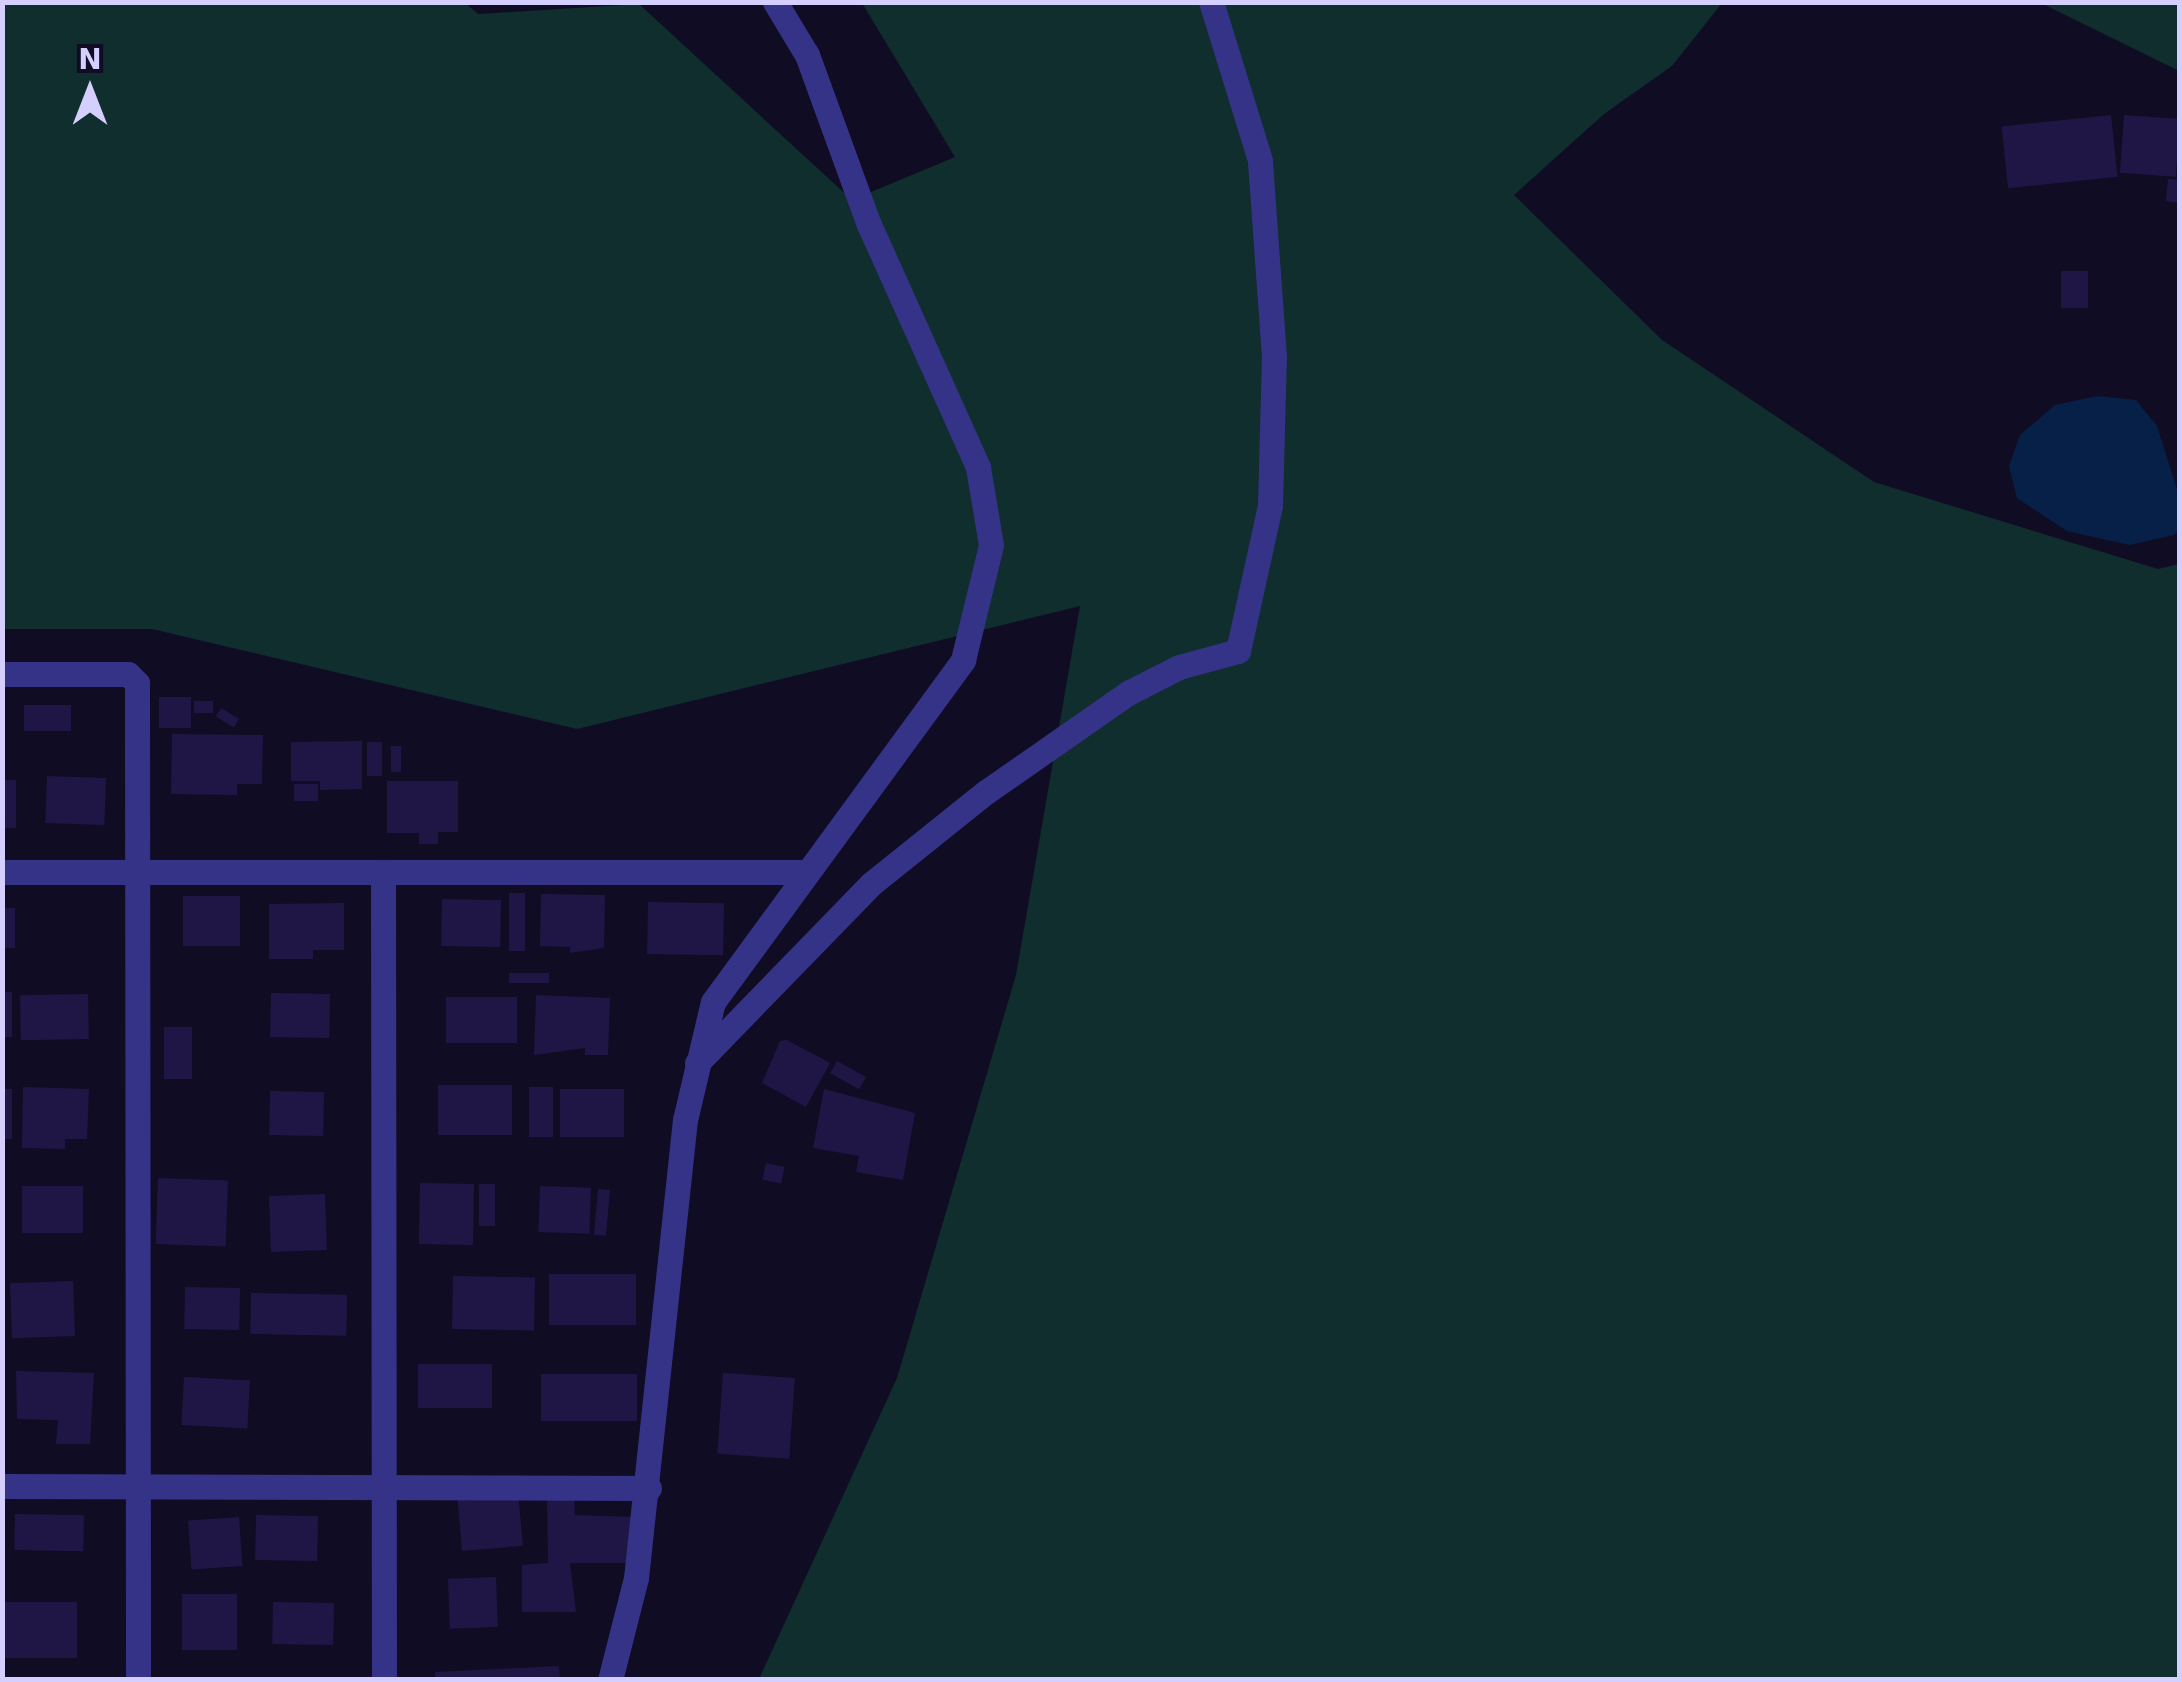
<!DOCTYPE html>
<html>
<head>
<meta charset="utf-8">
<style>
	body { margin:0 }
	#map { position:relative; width:2182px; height:1682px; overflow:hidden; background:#100c24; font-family:"DejaVu Sans",sans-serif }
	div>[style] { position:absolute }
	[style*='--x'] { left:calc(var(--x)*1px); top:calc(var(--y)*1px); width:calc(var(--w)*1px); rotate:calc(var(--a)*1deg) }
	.green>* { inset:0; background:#0f2e2d }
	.water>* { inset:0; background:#072047 }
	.building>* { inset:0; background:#201646; transform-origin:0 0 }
	.minor>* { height:25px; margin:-12.5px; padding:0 12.5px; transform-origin:12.5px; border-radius:12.5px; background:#353387 }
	span { translate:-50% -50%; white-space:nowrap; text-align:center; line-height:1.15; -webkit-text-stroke:8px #100c24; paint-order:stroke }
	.frame { position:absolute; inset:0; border:5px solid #d4cfff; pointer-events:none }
	.north { position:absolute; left:40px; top:40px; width:100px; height:100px; -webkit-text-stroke:8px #100c24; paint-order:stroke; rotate:0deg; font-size:28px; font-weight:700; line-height:40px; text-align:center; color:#d4cfff }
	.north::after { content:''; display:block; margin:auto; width:35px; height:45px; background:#d4cfff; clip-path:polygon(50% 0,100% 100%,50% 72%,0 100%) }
</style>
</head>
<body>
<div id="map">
	<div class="green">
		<i style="clip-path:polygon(464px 2px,478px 14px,639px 4px,852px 200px,955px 157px,862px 3px,1722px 3px,1672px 66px,1604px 114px,1514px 195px,1662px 340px,1874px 482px,2158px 569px,2179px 564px,2179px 1679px,759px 1679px,897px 1378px,1016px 975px,1080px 606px,577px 729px,152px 629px,3px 629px,2px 3px)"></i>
		<i style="clip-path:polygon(2041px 3px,2179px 3px,2179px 71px)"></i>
	</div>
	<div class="water">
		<i style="clip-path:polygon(2098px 396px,2136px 400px,2157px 426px,2179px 496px,2179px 530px,2174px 535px,2129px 545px,2067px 531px,2017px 498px,2009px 466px,2020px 435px,2055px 405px)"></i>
	</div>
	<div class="building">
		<i style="left:2111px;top:115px;width:62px;height:110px;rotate:84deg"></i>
		<i style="left:2124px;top:115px;width:56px;height:58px;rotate:4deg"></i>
		<i style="clip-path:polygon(2168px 179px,2180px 180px,2180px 203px,2166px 201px)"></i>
		<i style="left:2061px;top:271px;width:27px;height:37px"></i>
		<i style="left:159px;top:697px;width:32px;height:31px"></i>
		<i style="left:194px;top:701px;width:19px;height:12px"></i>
		<i style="left:71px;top:705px;width:26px;height:47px;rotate:90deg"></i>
		<i style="left:221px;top:708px;width:21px;height:10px;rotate:31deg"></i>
		<i style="clip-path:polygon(172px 734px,263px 735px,262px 784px,237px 784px,237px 795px,171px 794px)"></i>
		<i style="clip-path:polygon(362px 741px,362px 789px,320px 790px,320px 781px,291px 781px,291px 742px)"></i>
		<i style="left:367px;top:742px;width:15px;height:34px"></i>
		<i style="left:391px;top:746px;width:10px;height:26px"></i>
		<i style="left:47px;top:776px;width:59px;height:47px;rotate:2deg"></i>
		<i style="left:2px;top:780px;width:14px;height:48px"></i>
		<i style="clip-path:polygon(387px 781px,458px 781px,458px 832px,438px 832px,438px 844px,419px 844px,419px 833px,387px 833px)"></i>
		<i style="left:294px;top:784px;width:24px;height:17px"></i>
		<i style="left:509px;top:893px;width:16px;height:58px"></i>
		<i style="clip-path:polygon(541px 894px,605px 895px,604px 948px,570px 953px,570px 947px,540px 946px)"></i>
		<i style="left:183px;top:896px;width:57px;height:50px"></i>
		<i style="left:442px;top:899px;width:59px;height:47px;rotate:1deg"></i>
		<i style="left:648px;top:902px;width:76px;height:52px;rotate:1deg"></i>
		<i style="clip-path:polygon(344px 903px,344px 950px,313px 950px,313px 959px,269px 959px,269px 904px)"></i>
		<i style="left:2px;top:908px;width:13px;height:40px"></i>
		<i style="left:549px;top:973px;width:10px;height:40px;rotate:90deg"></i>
		<i style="left:2px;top:992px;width:10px;height:45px"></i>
		<i style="left:271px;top:993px;width:59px;height:44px;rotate:1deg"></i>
		<i style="left:88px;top:994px;width:45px;height:68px;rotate:89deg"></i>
		<i style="clip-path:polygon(536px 995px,610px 998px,608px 1055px,585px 1055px,585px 1048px,534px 1055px)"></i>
		<i style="left:446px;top:997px;width:71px;height:46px"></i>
		<i style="left:164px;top:1027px;width:28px;height:52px"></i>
		<i style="clip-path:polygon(787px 1040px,830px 1063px,806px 1107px,762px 1083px,780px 1041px)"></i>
		<i style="left:837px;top:1061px;width:33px;height:14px;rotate:29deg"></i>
		<i style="left:438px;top:1085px;width:74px;height:50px"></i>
		<i style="clip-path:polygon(23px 1087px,89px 1089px,87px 1139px,65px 1139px,65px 1149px,22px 1148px)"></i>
		<i style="left:529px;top:1087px;width:24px;height:50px"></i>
		<i style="left:2px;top:1089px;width:10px;height:50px"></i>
		<i style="left:624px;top:1089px;width:48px;height:64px;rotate:90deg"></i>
		<i style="clip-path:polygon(824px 1089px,915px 1113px,903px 1180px,856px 1172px,859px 1156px,813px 1148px)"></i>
		<i style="left:270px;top:1091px;width:54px;height:44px;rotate:1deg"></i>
		<i style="left:766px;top:1163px;width:19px;height:17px;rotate:12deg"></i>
		<i style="left:158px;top:1178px;width:70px;height:66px;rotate:2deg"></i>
		<i style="left:420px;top:1183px;width:54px;height:61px;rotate:1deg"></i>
		<i style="left:479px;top:1184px;width:16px;height:42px"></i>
		<i style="left:22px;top:1186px;width:61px;height:47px"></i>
		<i style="left:540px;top:1186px;width:51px;height:46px;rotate:2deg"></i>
		<i style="left:598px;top:1189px;width:12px;height:46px;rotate:5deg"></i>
		<i style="left:325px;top:1194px;width:56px;height:56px;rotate:88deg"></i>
		<i style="left:549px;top:1274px;width:87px;height:51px"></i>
		<i style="left:453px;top:1276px;width:82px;height:53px;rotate:1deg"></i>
		<i style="left:73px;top:1281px;width:55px;height:63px;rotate:88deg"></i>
		<i style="left:185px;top:1287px;width:55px;height:42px;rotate:1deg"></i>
		<i style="left:251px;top:1293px;width:96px;height:41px;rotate:1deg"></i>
		<i style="left:492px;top:1364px;width:44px;height:74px;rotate:90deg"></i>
		<i style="clip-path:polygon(16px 1371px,94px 1373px,90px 1444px,56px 1444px,58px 1420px,17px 1419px)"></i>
		<i style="left:723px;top:1373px;width:72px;height:81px;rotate:4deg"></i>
		<i style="left:637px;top:1374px;width:47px;height:96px;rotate:90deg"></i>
		<i style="left:184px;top:1377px;width:66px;height:48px;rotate:3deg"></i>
		<i style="left:518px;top:1491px;width:55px;height:61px;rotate:85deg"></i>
		<i style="clip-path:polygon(547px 1493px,574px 1494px,575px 1515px,633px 1517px,634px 1563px,570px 1563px,576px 1612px,522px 1612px,522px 1565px,548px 1563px)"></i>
		<i style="left:15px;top:1514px;width:69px;height:36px;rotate:1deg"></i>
		<i style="left:256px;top:1515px;width:62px;height:45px;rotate:1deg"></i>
		<i style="left:239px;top:1517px;width:49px;height:51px;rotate:86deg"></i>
		<i style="left:496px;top:1577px;width:50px;height:48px;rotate:88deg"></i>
		<i style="left:182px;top:1594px;width:55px;height:56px"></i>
		<i style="left:4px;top:1602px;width:73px;height:56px"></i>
		<i style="left:273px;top:1602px;width:61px;height:42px;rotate:1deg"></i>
		<i style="clip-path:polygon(559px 1666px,560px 1680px,435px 1680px,435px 1672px)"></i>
	</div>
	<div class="minor">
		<i style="--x:2;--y:674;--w:126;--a:0"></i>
		<i style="--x:128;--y:674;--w:13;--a:45"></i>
		<i style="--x:137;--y:683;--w:997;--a:89.94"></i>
		<i style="--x:2;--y:872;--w:804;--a:0"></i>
		<i style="--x:383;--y:872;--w:808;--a:89.93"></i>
		<i style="--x:697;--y:1063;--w:250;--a:-45.8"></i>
		<i style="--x:871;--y:884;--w:147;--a:-38.7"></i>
		<i style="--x:986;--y:792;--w:173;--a:-34.9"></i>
		<i style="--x:1128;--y:693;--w:57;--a:-27"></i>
		<i style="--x:1179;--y:667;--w:61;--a:-15.2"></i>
		<i style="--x:1238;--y:651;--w:148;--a:-77.6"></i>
		<i style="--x:1270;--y:506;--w:149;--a:-88.5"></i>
		<i style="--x:1274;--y:357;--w:197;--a:-94.1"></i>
		<i style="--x:1260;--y:160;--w:165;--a:-107.2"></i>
		<i style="--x:2;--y:1486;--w:647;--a:0.18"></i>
		<i style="--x:610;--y:1680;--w:105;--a:-75.7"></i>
		<i style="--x:636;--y:1578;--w:461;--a:-83.9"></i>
		<i style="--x:685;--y:1120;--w:121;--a:-76.7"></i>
		<i style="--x:713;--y:1002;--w:424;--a:-53.8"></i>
		<i style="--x:963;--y:660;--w:118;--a:-76.3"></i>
		<i style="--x:991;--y:545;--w:79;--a:-99.5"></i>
		<i style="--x:978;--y:467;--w:265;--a:-114.2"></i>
		<i style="--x:869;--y:225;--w:181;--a:-110"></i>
		<i style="--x:807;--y:55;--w:62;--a:-121.1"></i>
	</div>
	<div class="frame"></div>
	<div class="north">N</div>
</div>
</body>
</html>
